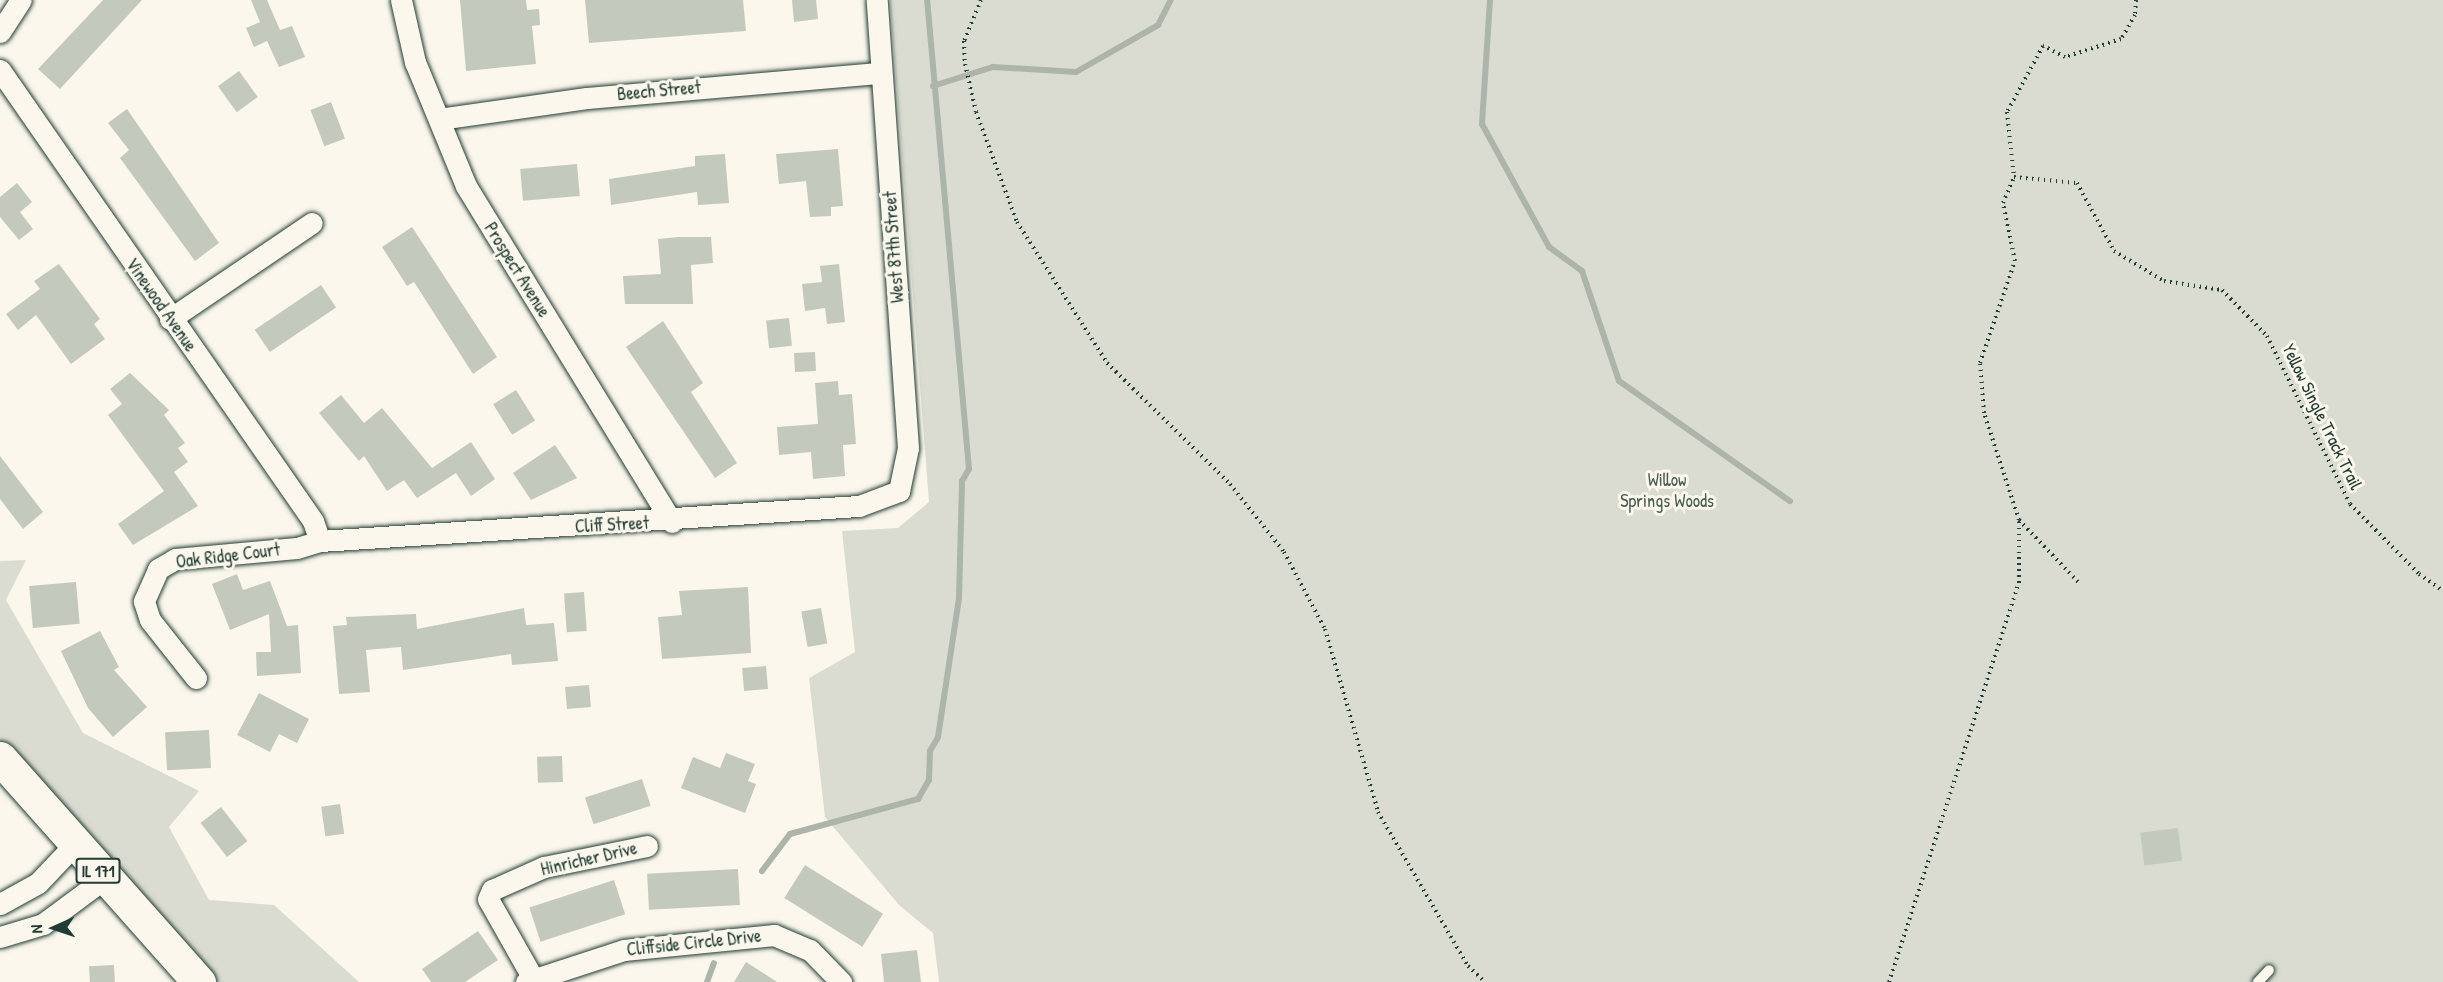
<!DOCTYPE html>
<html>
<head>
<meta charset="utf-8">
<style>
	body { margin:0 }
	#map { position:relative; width:2443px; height:982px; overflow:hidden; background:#fbf7ec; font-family:"Patrick Hand",sans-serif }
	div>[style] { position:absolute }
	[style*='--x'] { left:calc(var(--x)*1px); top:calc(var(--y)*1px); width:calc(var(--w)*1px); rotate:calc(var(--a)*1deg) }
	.green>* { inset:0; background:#dbdcd1 }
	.stream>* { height:6px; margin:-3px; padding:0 3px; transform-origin:3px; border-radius:3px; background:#adb4aa }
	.building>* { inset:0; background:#c4c9be; transform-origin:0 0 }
	.path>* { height:4px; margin-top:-2px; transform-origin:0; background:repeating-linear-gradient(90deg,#1f3d34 0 1.5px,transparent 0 6px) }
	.roads { filter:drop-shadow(0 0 2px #1f3d34) drop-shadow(0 0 2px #1f3d34) }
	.service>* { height:10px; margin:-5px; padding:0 5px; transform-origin:5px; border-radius:5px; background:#fbf7ec }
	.minor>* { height:21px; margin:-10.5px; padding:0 10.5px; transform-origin:10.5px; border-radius:10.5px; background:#fbf7ec }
	.primary>* { height:33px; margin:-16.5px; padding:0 16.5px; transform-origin:16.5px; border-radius:16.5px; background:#fbf7ec }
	span { translate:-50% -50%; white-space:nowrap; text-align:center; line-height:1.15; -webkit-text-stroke:6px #fbf7ec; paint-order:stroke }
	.shield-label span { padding:2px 4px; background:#fbf7ec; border:2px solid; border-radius:4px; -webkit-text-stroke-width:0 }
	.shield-label { font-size:16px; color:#1f3d34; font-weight:700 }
	.street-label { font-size:18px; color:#1f3d34 }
	.park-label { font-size:18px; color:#455d53 }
	.north { position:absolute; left:24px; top:898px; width:60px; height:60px; -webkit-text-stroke:4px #fbf7ec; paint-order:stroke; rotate:267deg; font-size:16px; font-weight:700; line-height:24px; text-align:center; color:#1f3d34 }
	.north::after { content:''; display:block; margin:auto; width:21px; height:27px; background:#1f3d34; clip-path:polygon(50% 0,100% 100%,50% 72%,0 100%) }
</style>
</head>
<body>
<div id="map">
	<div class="green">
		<i style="clip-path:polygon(890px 0,2443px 0,2443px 982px,939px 982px,933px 933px,899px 905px,825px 817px,809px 678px,855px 652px,842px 531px,898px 528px,929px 502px)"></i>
		<i style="clip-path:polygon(26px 560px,6px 600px,83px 733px,199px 791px,169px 827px,209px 900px,274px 905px,359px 982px,212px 982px,0 743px,0 561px)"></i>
	</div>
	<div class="stream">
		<i style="--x:1490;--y:0;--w:124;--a:93.7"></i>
		<i style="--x:1482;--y:124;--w:140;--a:61.4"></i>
		<i style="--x:1549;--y:247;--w:41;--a:36"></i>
		<i style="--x:1582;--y:271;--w:116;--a:71.4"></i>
		<i style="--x:1619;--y:381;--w:209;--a:35.1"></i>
		<i style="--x:933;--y:86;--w:63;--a:-17.6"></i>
		<i style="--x:993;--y:67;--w:83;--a:3.4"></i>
		<i style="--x:1076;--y:72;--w:95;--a:-29.8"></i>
		<i style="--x:1158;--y:25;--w:28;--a:-63"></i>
		<i style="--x:762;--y:871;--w:46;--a:-52.9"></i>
		<i style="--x:790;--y:834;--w:133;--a:-15.3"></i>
		<i style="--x:918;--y:799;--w:22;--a:-60"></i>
		<i style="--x:929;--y:780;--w:29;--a:-88"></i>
		<i style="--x:930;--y:751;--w:16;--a:-60"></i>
		<i style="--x:938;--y:737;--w:141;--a:-81.4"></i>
		<i style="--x:959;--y:598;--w:117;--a:-88.5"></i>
		<i style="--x:962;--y:481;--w:14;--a:-60"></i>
		<i style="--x:969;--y:469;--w:471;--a:-95.1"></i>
		<i style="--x:707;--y:982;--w:20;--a:-70"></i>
	</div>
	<div class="building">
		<i style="clip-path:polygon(103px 0,142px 0,60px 89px,38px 69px)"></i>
		<i style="clip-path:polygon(251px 0,267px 0,280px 30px,292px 26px,305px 57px,279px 67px,267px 41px,254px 47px,246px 28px,260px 22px)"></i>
		<i style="clip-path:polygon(460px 0,526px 0,527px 10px,539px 9px,540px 25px,532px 26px,536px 64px,466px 71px)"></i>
		<i style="clip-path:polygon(585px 0,743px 0,746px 31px,589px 43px)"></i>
		<i style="clip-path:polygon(792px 0,816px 0,818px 19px,794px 22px)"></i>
		<i style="left:239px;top:71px;width:32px;height:26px;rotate:54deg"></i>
		<i style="left:331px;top:102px;width:39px;height:22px;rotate:69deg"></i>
		<i style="clip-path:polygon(127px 109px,219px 243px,195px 261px,120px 158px,129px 150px,108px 123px)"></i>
		<i style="clip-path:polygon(838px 149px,843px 206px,831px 207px,831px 216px,810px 217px,806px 181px,779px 184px,776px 154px)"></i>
		<i style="clip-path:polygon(725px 154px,729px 203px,698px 205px,697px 192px,611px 205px,609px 179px,695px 166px,695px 156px)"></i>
		<i style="left:577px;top:164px;width:32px;height:57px;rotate:85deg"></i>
		<i style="clip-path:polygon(17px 183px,32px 202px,20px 212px,33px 229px,19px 240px,0 217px,0 197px)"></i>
		<i style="clip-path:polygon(412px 227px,497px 357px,473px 374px,414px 282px,407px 286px,382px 247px)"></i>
		<i style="clip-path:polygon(679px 237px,711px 237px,713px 263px,691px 265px,693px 304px,625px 304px,623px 276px,661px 274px,658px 239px)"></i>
		<i style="clip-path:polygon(59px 264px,100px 319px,94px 324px,105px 339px,71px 364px,36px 315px,18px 330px,6px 314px,40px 289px,34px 281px)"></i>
		<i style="clip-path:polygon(839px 264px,845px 322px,827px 324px,825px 308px,805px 311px,802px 284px,822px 282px,820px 266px)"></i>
		<i style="left:321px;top:285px;width:27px;height:80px;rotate:56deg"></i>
		<i style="left:789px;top:318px;width:28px;height:23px;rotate:84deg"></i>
		<i style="clip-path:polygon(663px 321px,703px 383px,691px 392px,737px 463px,715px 478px,626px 347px)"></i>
		<i style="left:815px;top:352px;width:19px;height:21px;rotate:87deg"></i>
		<i style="clip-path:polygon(130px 373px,169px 410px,164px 415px,185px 443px,178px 448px,188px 462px,174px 472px,198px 506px,133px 545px,118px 524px,164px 491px,108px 415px,122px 404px,110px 389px)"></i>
		<i style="clip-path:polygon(838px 381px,839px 395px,852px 394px,856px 444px,843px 445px,845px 476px,813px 479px,811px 452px,779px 455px,777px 427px,818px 424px,815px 383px)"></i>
		<i style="left:516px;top:390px;width:36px;height:27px;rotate:58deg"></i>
		<i style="clip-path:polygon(341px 395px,364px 423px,382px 408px,432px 468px,471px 442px,495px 479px,471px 496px,456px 473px,417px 498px,404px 480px,387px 491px,364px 456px,359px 461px,319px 413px)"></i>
		<i style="clip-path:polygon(555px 445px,577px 478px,531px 500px,513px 473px)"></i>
		<i style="clip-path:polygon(0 456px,43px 512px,23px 529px,0 499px)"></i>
		<i style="clip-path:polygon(237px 574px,243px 590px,270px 581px,287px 626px,298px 625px,301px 673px,257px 676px,256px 652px,271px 652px,269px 614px,230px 630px,212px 584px)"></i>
		<i style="left:76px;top:582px;width:42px;height:47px;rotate:85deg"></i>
		<i style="clip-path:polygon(748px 587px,751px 653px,662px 659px,658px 617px,682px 615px,679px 591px)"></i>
		<i style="left:584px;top:592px;width:39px;height:20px;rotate:86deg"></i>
		<i style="clip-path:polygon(524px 608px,526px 625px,554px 623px,558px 661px,512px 665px,511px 654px,403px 670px,401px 647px,366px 650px,370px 692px,339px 694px,333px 626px,347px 625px,346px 617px,416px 614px,417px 629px)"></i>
		<i style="left:821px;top:608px;width:36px;height:20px;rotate:80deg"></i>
		<i style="clip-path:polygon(100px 631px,119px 667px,114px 670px,147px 707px,113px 737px,88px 708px,61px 651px)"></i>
		<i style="left:766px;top:666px;width:23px;height:24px;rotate:85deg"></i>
		<i style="left:589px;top:685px;width:22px;height:24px;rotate:85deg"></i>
		<i style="clip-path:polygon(259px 693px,309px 719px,297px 743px,279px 734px,270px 752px,237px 735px)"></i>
		<i style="left:209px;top:730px;width:38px;height:44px;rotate:87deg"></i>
		<i style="clip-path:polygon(726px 753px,755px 764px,748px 781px,756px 784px,745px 813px,681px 788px,693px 757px,720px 768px)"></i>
		<i style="left:562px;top:756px;width:26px;height:25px;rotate:88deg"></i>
		<i style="left:642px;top:779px;width:28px;height:60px;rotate:72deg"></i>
		<i style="left:340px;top:804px;width:30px;height:19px;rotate:82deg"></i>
		<i style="left:221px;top:807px;width:43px;height:26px;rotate:52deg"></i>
		<i style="left:2178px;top:828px;width:33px;height:38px;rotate:83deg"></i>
		<i style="left:805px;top:865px;width:92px;height:39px;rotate:32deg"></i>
		<i style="left:738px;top:869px;width:36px;height:91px;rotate:87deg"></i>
		<i style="left:614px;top:880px;width:36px;height:89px;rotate:72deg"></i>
		<i style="clip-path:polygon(478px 931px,498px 960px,465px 982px,431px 982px,422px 969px)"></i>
		<i style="clip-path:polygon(917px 950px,921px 982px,884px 982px,881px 954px)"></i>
		<i style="clip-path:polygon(746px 962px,777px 982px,734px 982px)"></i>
		<i style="left:114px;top:965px;width:17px;height:25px;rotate:87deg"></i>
	</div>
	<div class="path">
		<i style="--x:981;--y:0;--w:44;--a:112.5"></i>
		<i style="--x:964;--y:41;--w:23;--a:88"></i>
		<i style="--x:965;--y:64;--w:49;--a:77.1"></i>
		<i style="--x:976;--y:112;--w:117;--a:69.6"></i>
		<i style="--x:1017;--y:222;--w:167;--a:57.4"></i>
		<i style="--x:1107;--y:363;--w:173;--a:44.5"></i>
		<i style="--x:1230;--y:484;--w:87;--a:51.5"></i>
		<i style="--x:1284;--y:552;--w:87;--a:62"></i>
		<i style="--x:1325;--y:629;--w:191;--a:73.8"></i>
		<i style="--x:1378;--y:812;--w:178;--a:59.7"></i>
		<i style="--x:1468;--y:966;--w:23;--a:43"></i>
		<i style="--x:2136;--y:0;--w:15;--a:94"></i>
		<i style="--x:2135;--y:15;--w:28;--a:120"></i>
		<i style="--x:2121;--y:39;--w:59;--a:162.2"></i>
		<i style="--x:2065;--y:57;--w:25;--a:-153"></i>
		<i style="--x:2043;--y:46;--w:75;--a:118.6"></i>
		<i style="--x:2007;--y:112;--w:65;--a:83.9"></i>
		<i style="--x:2014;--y:177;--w:63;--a:5.4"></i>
		<i style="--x:2077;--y:183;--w:77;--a:61.4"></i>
		<i style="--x:2114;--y:251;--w:58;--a:31"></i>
		<i style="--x:2164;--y:281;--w:59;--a:8.8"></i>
		<i style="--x:2222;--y:290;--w:64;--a:45.6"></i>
		<i style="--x:2267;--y:336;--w:187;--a:63.7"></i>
		<i style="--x:2350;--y:504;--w:98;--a:45.4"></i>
		<i style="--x:2419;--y:574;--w:29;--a:35"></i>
		<i style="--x:2019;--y:520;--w:88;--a:46.4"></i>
		<i style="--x:1889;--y:982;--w:420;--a:-72"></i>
		<i style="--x:2019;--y:583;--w:63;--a:-90"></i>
		<i style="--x:2019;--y:520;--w:113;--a:-108.1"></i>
		<i style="--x:1984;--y:413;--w:50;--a:-94.6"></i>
		<i style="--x:1980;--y:363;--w:108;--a:-71.1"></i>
		<i style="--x:2015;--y:261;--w:59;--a:-101.7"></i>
		<i style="--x:2003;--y:203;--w:28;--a:-67"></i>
	</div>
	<div class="roads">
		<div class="service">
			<i style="--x:2258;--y:982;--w:16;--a:-47"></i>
		</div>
		<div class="minor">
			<i style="--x:401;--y:0;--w:64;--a:77.3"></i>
			<i style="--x:415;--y:62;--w:134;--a:67.6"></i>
			<i style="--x:466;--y:186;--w:394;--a:58.5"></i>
			<i style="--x:0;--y:32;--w:38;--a:-57"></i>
			<i style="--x:0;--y:70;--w:549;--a:55.24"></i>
			<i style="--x:313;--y:521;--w:21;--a:71"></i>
			<i style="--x:439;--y:119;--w:149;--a:-8.1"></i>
			<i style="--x:587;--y:98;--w:295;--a:-4.9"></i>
			<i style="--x:170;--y:319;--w:171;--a:-34.1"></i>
			<i style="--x:196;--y:678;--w:74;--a:-128.4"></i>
			<i style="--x:150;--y:620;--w:20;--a:-108"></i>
			<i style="--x:144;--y:601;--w:35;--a:-66"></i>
			<i style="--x:158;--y:569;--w:20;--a:-30"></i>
			<i style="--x:175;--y:559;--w:122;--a:-5.2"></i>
			<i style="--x:297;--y:548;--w:24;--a:-17"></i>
			<i style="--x:320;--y:541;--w:540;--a:-3.72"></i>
			<i style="--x:859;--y:506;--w:43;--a:-20.6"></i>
			<i style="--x:899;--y:491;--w:44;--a:-78.2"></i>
			<i style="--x:908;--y:448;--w:449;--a:-94"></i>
			<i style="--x:0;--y:904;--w:43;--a:-28.9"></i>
			<i style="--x:38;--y:883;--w:52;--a:-46.5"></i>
			<i style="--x:0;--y:937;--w:45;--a:-16.8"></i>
			<i style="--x:43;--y:924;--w:77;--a:-36.6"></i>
			<i style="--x:526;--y:982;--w:103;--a:-18.1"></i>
			<i style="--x:624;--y:950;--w:151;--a:-5.7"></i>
			<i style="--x:774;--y:935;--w:39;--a:23"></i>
			<i style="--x:810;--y:950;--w:45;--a:45.9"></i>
			<i style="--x:535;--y:982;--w:95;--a:-119.5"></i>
			<i style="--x:488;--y:899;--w:10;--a:-66"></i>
			<i style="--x:492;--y:890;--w:57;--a:-23.9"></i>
			<i style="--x:544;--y:867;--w:105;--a:-11.5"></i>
		</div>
		<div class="primary">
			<i style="--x:0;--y:758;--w:300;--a:48.4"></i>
		</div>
	</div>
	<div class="shield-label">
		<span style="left:98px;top:871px">IL 171</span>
	</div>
	<div class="street-label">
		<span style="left:659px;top:91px;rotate:-5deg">Beech Street</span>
		<span style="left:894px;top:247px;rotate:-94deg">West 87th Street</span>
		<span style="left:517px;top:270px;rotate:58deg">Prospect Avenue</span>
		<span style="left:161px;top:305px;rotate:55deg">Vinewood Avenue</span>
		<span style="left:2322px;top:417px;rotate:64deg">Yellow Single Track Trail</span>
		<span style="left:612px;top:525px;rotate:-3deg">Cliff Street</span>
		<span style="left:228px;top:556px;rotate:-7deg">Oak Ridge Court</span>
		<span style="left:589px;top:859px;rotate:-13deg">Hinricher Drive</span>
		<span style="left:694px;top:943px;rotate:-6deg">Cliffside Circle Drive</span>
	</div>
	<div class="park-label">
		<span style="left:1667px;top:491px">Willow<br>Springs Woods</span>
	</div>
	<div class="north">N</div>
</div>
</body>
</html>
